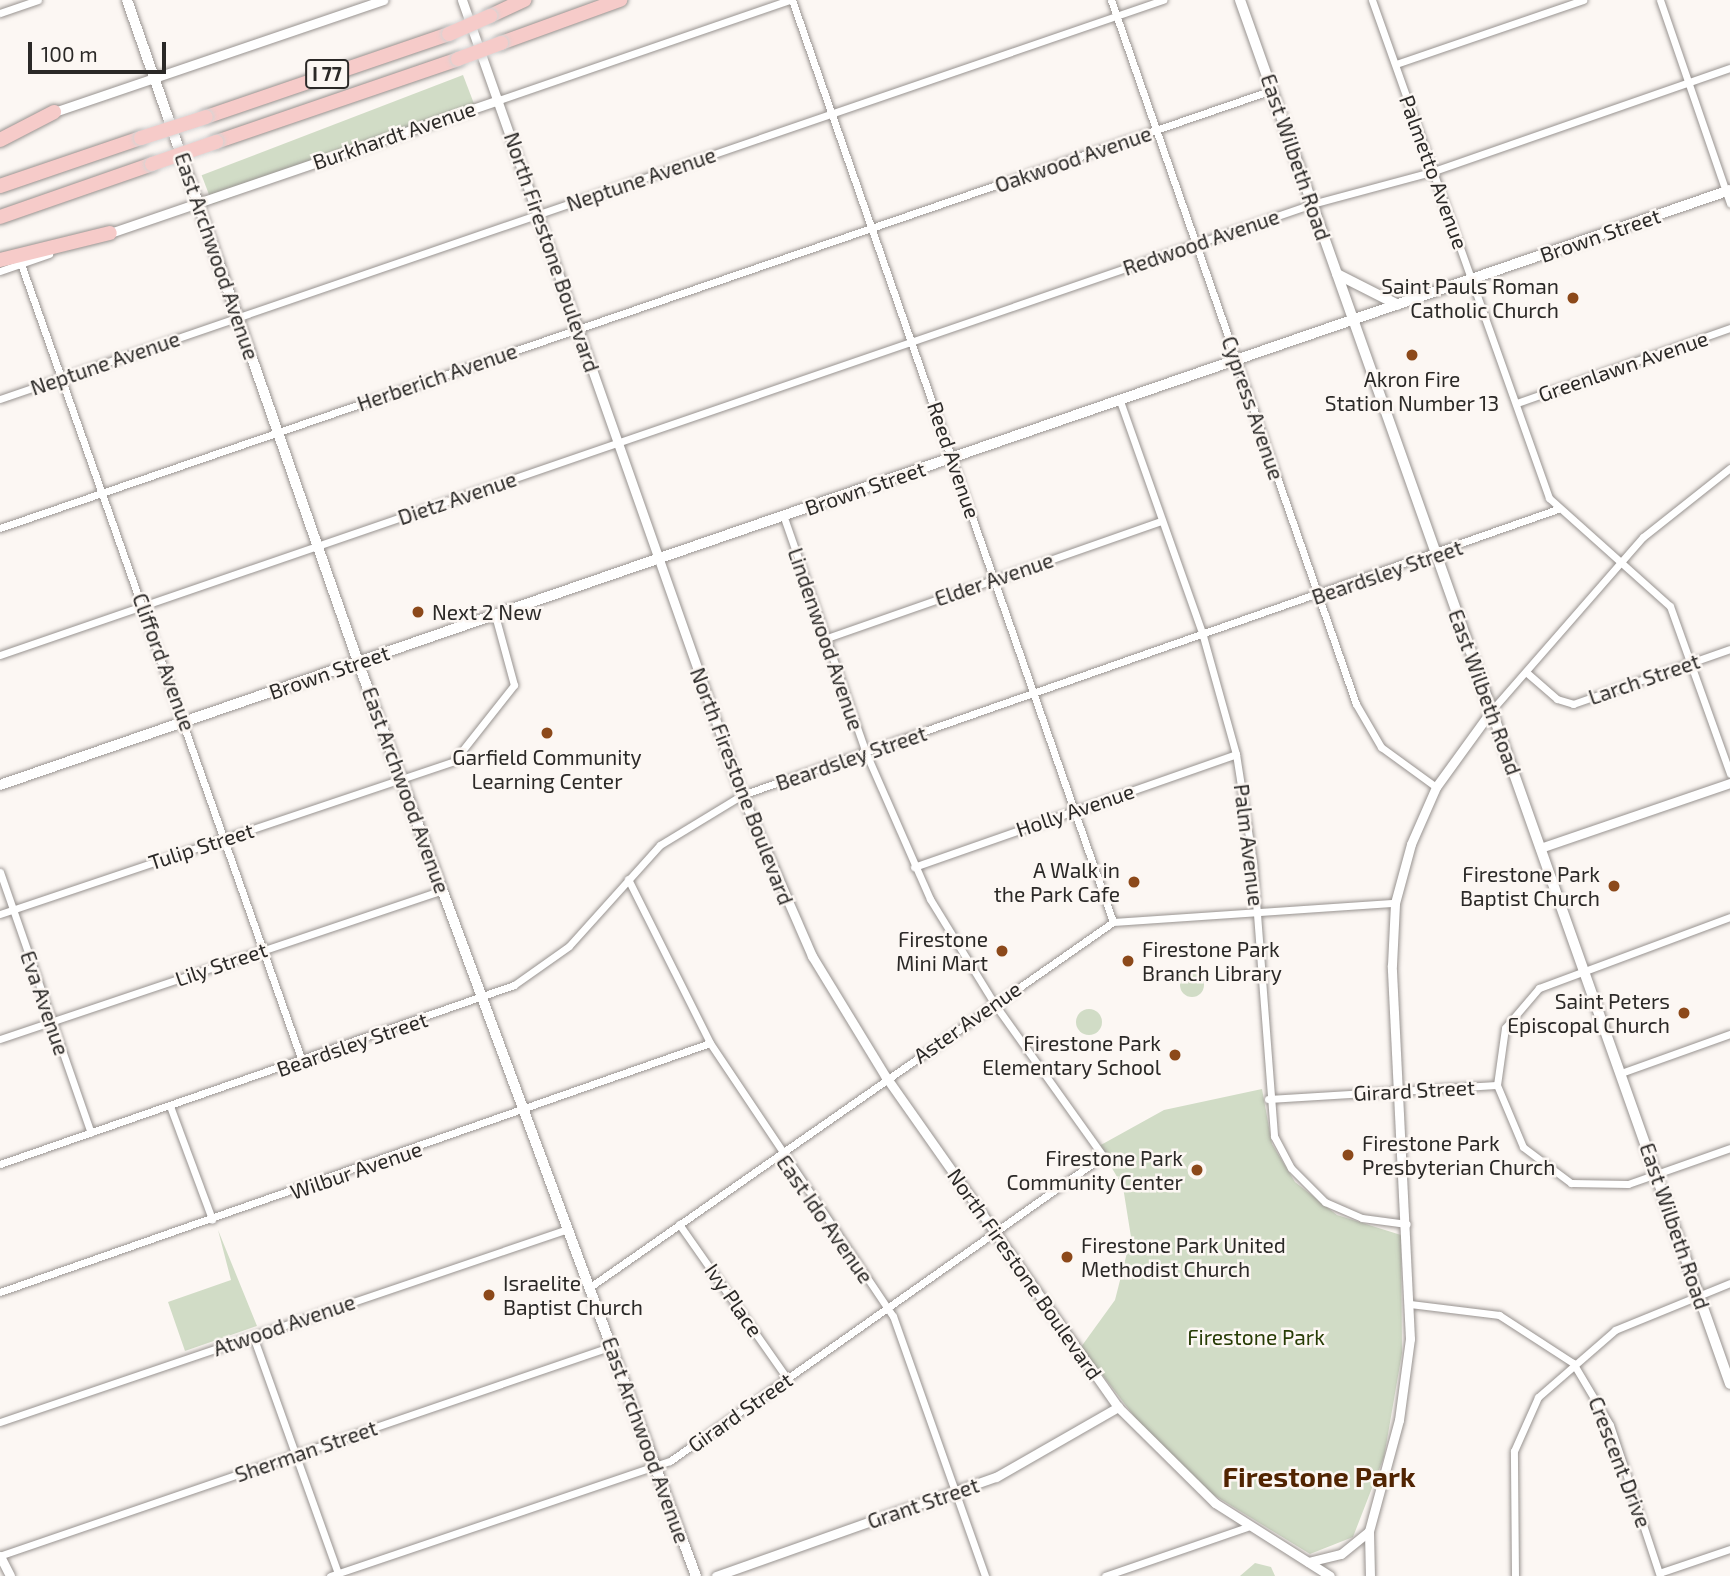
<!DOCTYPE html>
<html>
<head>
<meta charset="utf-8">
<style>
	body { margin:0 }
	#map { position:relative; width:1730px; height:1576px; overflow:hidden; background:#fcf7f3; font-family:"Exo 2",sans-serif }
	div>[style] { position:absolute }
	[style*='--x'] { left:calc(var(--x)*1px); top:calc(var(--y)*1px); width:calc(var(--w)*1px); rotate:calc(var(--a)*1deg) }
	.green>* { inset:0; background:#d1dcc6; transform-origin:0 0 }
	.round { border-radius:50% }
	.roads { filter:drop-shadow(0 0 2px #989390) drop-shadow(0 0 2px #989390) }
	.minor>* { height:7px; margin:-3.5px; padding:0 3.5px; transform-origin:3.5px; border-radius:3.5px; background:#fff }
	.tertiary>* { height:9px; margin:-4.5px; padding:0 4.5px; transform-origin:4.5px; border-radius:4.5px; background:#fff }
	.secondary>* { height:10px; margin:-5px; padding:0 5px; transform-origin:5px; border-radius:5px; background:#fff }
	.motorway>* { height:14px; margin:-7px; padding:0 7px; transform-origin:7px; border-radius:7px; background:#f6cbc9 }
	.bridges { filter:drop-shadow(0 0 2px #d5d4d4) drop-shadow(0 0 2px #d5d4d4) }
	.motorway-bridge>* { height:14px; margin:-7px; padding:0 7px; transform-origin:7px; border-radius:7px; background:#f6cbc9 }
	.dots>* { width:19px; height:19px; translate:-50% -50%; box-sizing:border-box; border:4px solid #fcf7f3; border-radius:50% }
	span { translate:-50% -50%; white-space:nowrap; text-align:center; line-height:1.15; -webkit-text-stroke:5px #fcf7f3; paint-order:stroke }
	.shield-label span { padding:2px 5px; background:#fcf7f3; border:2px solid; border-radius:5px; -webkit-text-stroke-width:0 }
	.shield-label { font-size:19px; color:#2b2927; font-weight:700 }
	.street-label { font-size:21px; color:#2b2927 }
	.poi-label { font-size:21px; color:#2b2927 }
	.right { translate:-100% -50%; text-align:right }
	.left { translate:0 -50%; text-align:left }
	.park-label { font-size:21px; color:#273c05 }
	.district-label { font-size:28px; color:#512402; font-weight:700 }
	.scale { position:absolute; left:28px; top:42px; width:138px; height:32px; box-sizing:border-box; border:4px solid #2b2927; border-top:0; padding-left:9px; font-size:21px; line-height:24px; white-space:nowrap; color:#2b2927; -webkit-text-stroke:5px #fcf7f3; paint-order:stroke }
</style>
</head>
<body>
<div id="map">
	<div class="green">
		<i style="left:463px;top:75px;width:31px;height:280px;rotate:69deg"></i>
		<i class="round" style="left:1180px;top:973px;width:24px;height:24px"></i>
		<i class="round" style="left:1076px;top:1009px;width:26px;height:26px"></i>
		<i style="clip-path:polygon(1262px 1089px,1272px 1144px,1295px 1182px,1337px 1215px,1401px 1235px,1402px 1353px,1384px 1457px,1353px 1537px,1310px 1554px,1212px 1494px,1150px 1437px,1081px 1347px,1115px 1300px,1131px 1237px,1123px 1187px,1099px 1146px,1164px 1110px)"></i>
		<i style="clip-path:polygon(218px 1230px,257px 1326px,185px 1351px,168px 1302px,231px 1280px)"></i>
		<i style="clip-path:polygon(1255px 1563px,1271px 1567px,1275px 1576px,1240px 1576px)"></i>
	</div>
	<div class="roads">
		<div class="minor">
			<i style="--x:792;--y:0;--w:976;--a:70.8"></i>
			<i style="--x:1111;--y:0;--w:745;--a:70.81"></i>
			<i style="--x:1356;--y:704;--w:50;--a:59.8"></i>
			<i style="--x:1381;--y:747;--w:68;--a:36"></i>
			<i style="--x:1372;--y:0;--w:529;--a:70.43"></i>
			<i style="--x:1549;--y:498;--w:162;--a:41.8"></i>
			<i style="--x:1670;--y:606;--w:178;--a:70.3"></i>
			<i style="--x:1660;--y:0;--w:215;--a:71"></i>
			<i style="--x:0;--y:13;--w:40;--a:-18.9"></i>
			<i style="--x:1396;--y:64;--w:198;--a:-18.9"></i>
			<i style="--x:499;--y:100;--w:307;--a:-19"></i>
			<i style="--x:21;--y:264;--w:845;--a:70.58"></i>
			<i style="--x:0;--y:271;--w:52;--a:-19.1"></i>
			<i style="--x:0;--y:399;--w:1230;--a:-18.94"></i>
			<i style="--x:1120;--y:401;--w:249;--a:70.5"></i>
			<i style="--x:1203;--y:636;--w:123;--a:74.4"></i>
			<i style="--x:1236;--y:754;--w:109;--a:81.1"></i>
			<i style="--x:1253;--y:862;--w:275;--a:85.6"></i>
			<i style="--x:1274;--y:1136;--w:36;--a:62"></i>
			<i style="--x:1291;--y:1168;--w:48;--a:45"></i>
			<i style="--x:1325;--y:1202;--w:40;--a:23.4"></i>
			<i style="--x:1362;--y:1218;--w:45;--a:7.6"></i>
			<i style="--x:1517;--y:403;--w:226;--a:-19.4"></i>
			<i style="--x:0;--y:528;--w:1345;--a:-19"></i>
			<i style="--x:827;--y:638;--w:355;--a:-19.3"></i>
			<i style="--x:0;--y:655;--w:1387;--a:-18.97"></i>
			<i style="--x:1312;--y:204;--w:126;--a:-15.1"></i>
			<i style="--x:1434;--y:171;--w:313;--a:-19.2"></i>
			<i style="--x:1526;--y:672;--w:41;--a:41.1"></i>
			<i style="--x:1557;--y:699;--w:17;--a:17"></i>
			<i style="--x:1573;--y:704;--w:166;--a:-19.3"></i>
			<i style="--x:1491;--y:711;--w:231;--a:-48.9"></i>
			<i style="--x:1643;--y:537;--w:111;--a:-38.4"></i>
			<i style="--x:914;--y:867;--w:341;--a:-19.3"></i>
			<i style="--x:0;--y:872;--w:276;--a:70.8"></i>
			<i style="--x:628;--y:879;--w:183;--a:63.4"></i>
			<i style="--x:710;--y:1043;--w:329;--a:56.2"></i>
			<i style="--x:893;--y:1316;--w:276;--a:70.5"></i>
			<i style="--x:0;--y:914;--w:479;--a:-18.6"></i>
			<i style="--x:454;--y:761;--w:97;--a:-51.7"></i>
			<i style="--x:514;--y:685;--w:73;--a:-105.2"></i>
			<i style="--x:1730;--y:917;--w:204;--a:159.6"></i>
			<i style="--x:1539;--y:988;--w:52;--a:130.4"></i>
			<i style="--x:1505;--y:1028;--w:58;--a:98"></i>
			<i style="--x:1497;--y:1085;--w:67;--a:67.2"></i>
			<i style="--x:1523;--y:1147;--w:60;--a:36.9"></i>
			<i style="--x:1571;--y:1183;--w:57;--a:1"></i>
			<i style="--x:1628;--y:1184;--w:108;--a:-19.4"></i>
			<i style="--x:0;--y:1039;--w:466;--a:-18.6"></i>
			<i style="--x:1621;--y:1073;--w:116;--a:-19.7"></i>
			<i style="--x:1268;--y:1099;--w:229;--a:-3.5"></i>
			<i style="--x:170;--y:1106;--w:121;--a:69.6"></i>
			<i style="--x:0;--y:1164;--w:544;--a:-19.2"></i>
			<i style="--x:514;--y:985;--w:67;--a:-35.3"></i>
			<i style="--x:569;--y:946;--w:136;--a:-48"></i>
			<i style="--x:660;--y:845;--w:96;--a:-31.4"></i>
			<i style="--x:742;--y:795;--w:865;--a:-19.32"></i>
			<i style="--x:679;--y:1224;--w:188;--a:55"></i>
			<i style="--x:590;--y:1287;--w:638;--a:-34.91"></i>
			<i style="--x:1113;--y:922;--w:283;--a:-3.9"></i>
			<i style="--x:0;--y:1292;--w:752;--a:-19.33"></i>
			<i style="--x:1410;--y:1304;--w:90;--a:7"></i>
			<i style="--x:1499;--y:1315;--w:88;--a:33"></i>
			<i style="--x:1573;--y:1363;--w:72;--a:59.2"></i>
			<i style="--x:1610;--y:1425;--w:159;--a:71.7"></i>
			<i style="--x:253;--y:1336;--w:252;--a:70.3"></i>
			<i style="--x:0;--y:1422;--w:600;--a:-18.77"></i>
			<i style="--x:2;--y:1555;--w:645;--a:-18.91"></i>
			<i style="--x:1662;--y:1572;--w:72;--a:-18.7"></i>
			<i style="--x:330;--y:1576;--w:359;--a:-18.7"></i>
			<i style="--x:670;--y:1461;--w:530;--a:-35.16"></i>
			<i style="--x:1103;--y:1156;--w:188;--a:-125.5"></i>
			<i style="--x:994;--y:1003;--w:122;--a:-121.6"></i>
			<i style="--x:930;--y:899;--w:159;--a:-113.7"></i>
			<i style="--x:866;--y:753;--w:250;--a:-109.2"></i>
			<i style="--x:1105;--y:1576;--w:150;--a:-19"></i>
			<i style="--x:1515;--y:1576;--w:125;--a:-90.5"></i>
			<i style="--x:1514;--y:1451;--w:59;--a:-66"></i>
			<i style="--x:1538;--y:1397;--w:102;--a:-41"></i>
			<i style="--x:1615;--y:1330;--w:124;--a:-22.2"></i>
		</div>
		<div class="tertiary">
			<i style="--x:462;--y:0;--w:843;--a:70.6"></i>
			<i style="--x:742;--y:795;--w:176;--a:66.5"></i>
			<i style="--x:812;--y:956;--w:142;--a:58.6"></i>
			<i style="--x:886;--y:1077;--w:403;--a:54.9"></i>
			<i style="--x:1118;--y:1407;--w:136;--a:44.7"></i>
			<i style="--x:1215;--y:1503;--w:136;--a:32.4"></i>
			<i style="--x:54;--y:112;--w:348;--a:-18.8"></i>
			<i style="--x:110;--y:233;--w:411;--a:-18.9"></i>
			<i style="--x:1540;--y:848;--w:201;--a:-18.9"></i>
			<i style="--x:0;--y:1556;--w:22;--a:63"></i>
			<i style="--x:1308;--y:1562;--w:34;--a:-14"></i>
			<i style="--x:1341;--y:1554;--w:36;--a:-39"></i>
			<i style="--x:716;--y:1576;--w:297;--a:-19.5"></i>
			<i style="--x:996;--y:1477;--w:141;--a:-29.8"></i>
			<i style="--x:1370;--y:1576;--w:45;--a:-91.3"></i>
			<i style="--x:1369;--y:1531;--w:115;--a:-74.9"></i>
			<i style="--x:1399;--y:1420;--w:82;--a:-82.3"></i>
			<i style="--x:1410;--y:1339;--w:374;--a:-92.8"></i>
			<i style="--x:1392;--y:965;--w:62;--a:-87.2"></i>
			<i style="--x:1395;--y:903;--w:61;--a:-74.8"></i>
			<i style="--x:1411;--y:844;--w:62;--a:-66.3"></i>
			<i style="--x:1436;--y:787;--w:94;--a:-54.1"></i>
		</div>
		<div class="secondary">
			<i style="--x:127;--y:0;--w:701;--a:70.76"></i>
			<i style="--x:358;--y:662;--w:974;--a:69.71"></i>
			<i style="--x:1240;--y:0;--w:1468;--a:70.5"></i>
			<i style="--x:1337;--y:274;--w:68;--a:26.9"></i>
			<i style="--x:0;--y:785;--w:1829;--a:-18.98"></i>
		</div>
		<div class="motorway">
			<i style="--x:490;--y:16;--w:38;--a:-25"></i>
			<i style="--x:501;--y:43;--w:127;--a:-19.9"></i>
			<i style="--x:206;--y:117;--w:257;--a:-18.9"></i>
			<i style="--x:0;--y:140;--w:61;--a:-27.4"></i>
			<i style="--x:216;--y:142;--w:256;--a:-18.9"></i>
			<i style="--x:0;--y:186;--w:149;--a:-18.8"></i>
			<i style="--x:0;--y:217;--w:161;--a:-19.2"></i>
			<i style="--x:0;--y:260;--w:113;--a:-13.8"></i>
		</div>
	</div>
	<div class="bridges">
		<div class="motorway-bridge">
			<i style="--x:449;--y:34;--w:45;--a:-23.7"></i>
			<i style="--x:458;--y:59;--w:46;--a:-20.4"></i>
			<i style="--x:141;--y:138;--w:68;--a:-17.9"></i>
			<i style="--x:152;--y:164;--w:68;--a:-19"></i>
		</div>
	</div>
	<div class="dots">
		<i style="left:1573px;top:298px;background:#8c491a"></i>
		<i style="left:1412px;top:355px;background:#8c491a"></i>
		<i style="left:418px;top:612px;background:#8c491a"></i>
		<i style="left:547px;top:733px;background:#8c491a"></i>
		<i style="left:1134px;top:882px;background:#8c491a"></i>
		<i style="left:1614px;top:886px;background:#8c491a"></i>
		<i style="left:1002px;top:951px;background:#8c491a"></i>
		<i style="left:1128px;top:961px;background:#8c491a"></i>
		<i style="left:1684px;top:1013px;background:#8c491a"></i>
		<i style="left:1175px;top:1055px;background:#8c491a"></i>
		<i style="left:1348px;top:1155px;background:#8c491a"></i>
		<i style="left:1197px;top:1170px;background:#8c491a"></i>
		<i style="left:1067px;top:1257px;background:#8c491a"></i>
		<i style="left:489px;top:1295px;background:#8c491a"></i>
	</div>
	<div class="shield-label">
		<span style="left:327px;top:74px">I 77</span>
	</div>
	<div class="street-label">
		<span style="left:394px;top:135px;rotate:-19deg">Burkhardt Avenue</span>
		<span style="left:1296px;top:157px;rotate:71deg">East Wilbeth Road</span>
		<span style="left:1073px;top:159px;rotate:-19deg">Oakwood Avenue</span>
		<span style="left:1434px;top:172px;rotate:70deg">Palmetto Avenue</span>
		<span style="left:641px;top:179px;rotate:-19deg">Neptune Avenue</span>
		<span style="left:1600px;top:235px;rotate:-19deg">Brown Street</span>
		<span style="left:1201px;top:242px;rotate:-19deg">Redwood Avenue</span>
		<span style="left:552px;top:252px;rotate:71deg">North Firestone Boulevard</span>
		<span style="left:217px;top:256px;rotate:71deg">East Archwood Avenue</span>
		<span style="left:105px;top:363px;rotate:-19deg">Neptune Avenue</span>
		<span style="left:1623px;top:366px;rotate:-19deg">Greenlawn Avenue</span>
		<span style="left:437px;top:377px;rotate:-19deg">Herberich Avenue</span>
		<span style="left:1253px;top:408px;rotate:71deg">Cypress Avenue</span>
		<span style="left:954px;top:460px;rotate:71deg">Reed Avenue</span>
		<span style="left:865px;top:488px;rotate:-19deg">Brown Street</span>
		<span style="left:457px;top:498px;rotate:-19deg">Dietz Avenue</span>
		<span style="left:1387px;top:572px;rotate:-19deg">Beardsley Street</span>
		<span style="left:994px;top:579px;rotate:-19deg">Elder Avenue</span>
		<span style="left:826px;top:639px;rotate:71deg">Lindenwood Avenue</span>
		<span style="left:164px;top:662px;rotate:70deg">Clifford Avenue</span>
		<span style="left:329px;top:672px;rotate:-19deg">Brown Street</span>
		<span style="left:1644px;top:679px;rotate:-19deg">Larch Street</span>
		<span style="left:1485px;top:692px;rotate:70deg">East Wilbeth Road</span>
		<span style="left:851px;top:758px;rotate:-19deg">Beardsley Street</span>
		<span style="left:742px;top:786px;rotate:69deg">North Firestone Boulevard</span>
		<span style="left:406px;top:790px;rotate:70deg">East Archwood Avenue</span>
		<span style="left:1075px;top:810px;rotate:-19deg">Holly Avenue</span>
		<span style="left:1249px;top:845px;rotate:83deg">Palm Avenue</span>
		<span style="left:201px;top:846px;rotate:-18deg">Tulip Street</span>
		<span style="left:221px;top:964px;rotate:-19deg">Lily Street</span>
		<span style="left:45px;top:1003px;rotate:71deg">Eva Avenue</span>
		<span style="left:967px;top:1022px;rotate:-35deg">Aster Avenue</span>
		<span style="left:352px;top:1044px;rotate:-19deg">Beardsley Street</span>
		<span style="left:1414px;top:1090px;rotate:-3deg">Girard Street</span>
		<span style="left:356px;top:1170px;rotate:-19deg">Wilbur Avenue</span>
		<span style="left:825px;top:1219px;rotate:55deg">East Ido Avenue</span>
		<span style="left:1675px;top:1226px;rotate:71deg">East Wilbeth Road</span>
		<span style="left:1025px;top:1274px;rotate:55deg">North Firestone Boulevard</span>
		<span style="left:734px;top:1300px;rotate:55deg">Ivy Place</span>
		<span style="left:284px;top:1325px;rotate:-19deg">Atwood Avenue</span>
		<span style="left:740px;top:1412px;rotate:-35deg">Girard Street</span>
		<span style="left:646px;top:1440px;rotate:70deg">East Archwood Avenue</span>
		<span style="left:306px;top:1451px;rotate:-19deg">Sherman Street</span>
		<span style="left:1620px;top:1462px;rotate:69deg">Crescent Drive</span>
		<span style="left:923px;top:1503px;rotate:-19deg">Grant Street</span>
	</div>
	<div class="poi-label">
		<span class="right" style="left:1559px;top:298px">Saint Pauls Roman<br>Catholic Church</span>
		<span style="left:1412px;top:391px">Akron Fire<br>Station Number 13</span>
		<span class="left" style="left:432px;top:612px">Next 2 New</span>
		<span style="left:547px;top:769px">Garfield Community<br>Learning Center</span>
		<span class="right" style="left:1120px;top:882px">A Walk in<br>the Park Cafe</span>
		<span class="right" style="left:1600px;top:886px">Firestone Park<br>Baptist Church</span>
		<span class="right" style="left:988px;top:951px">Firestone<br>Mini Mart</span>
		<span class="left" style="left:1142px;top:961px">Firestone Park<br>Branch Library</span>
		<span class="right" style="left:1670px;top:1013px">Saint Peters<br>Episcopal Church</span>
		<span class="right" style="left:1161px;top:1055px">Firestone Park<br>Elementary School</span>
		<span class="left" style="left:1362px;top:1155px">Firestone Park<br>Presbyterian Church</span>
		<span class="right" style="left:1183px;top:1170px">Firestone Park<br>Community Center</span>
		<span class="left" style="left:1081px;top:1257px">Firestone Park United<br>Methodist Church</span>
		<span class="left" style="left:503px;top:1295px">Israelite<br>Baptist Church</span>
	</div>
	<div class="park-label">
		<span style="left:1256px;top:1337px">Firestone Park</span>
	</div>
	<div class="district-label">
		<span style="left:1319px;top:1476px">Firestone Park</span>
	</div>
	<div class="scale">100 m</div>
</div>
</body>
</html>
